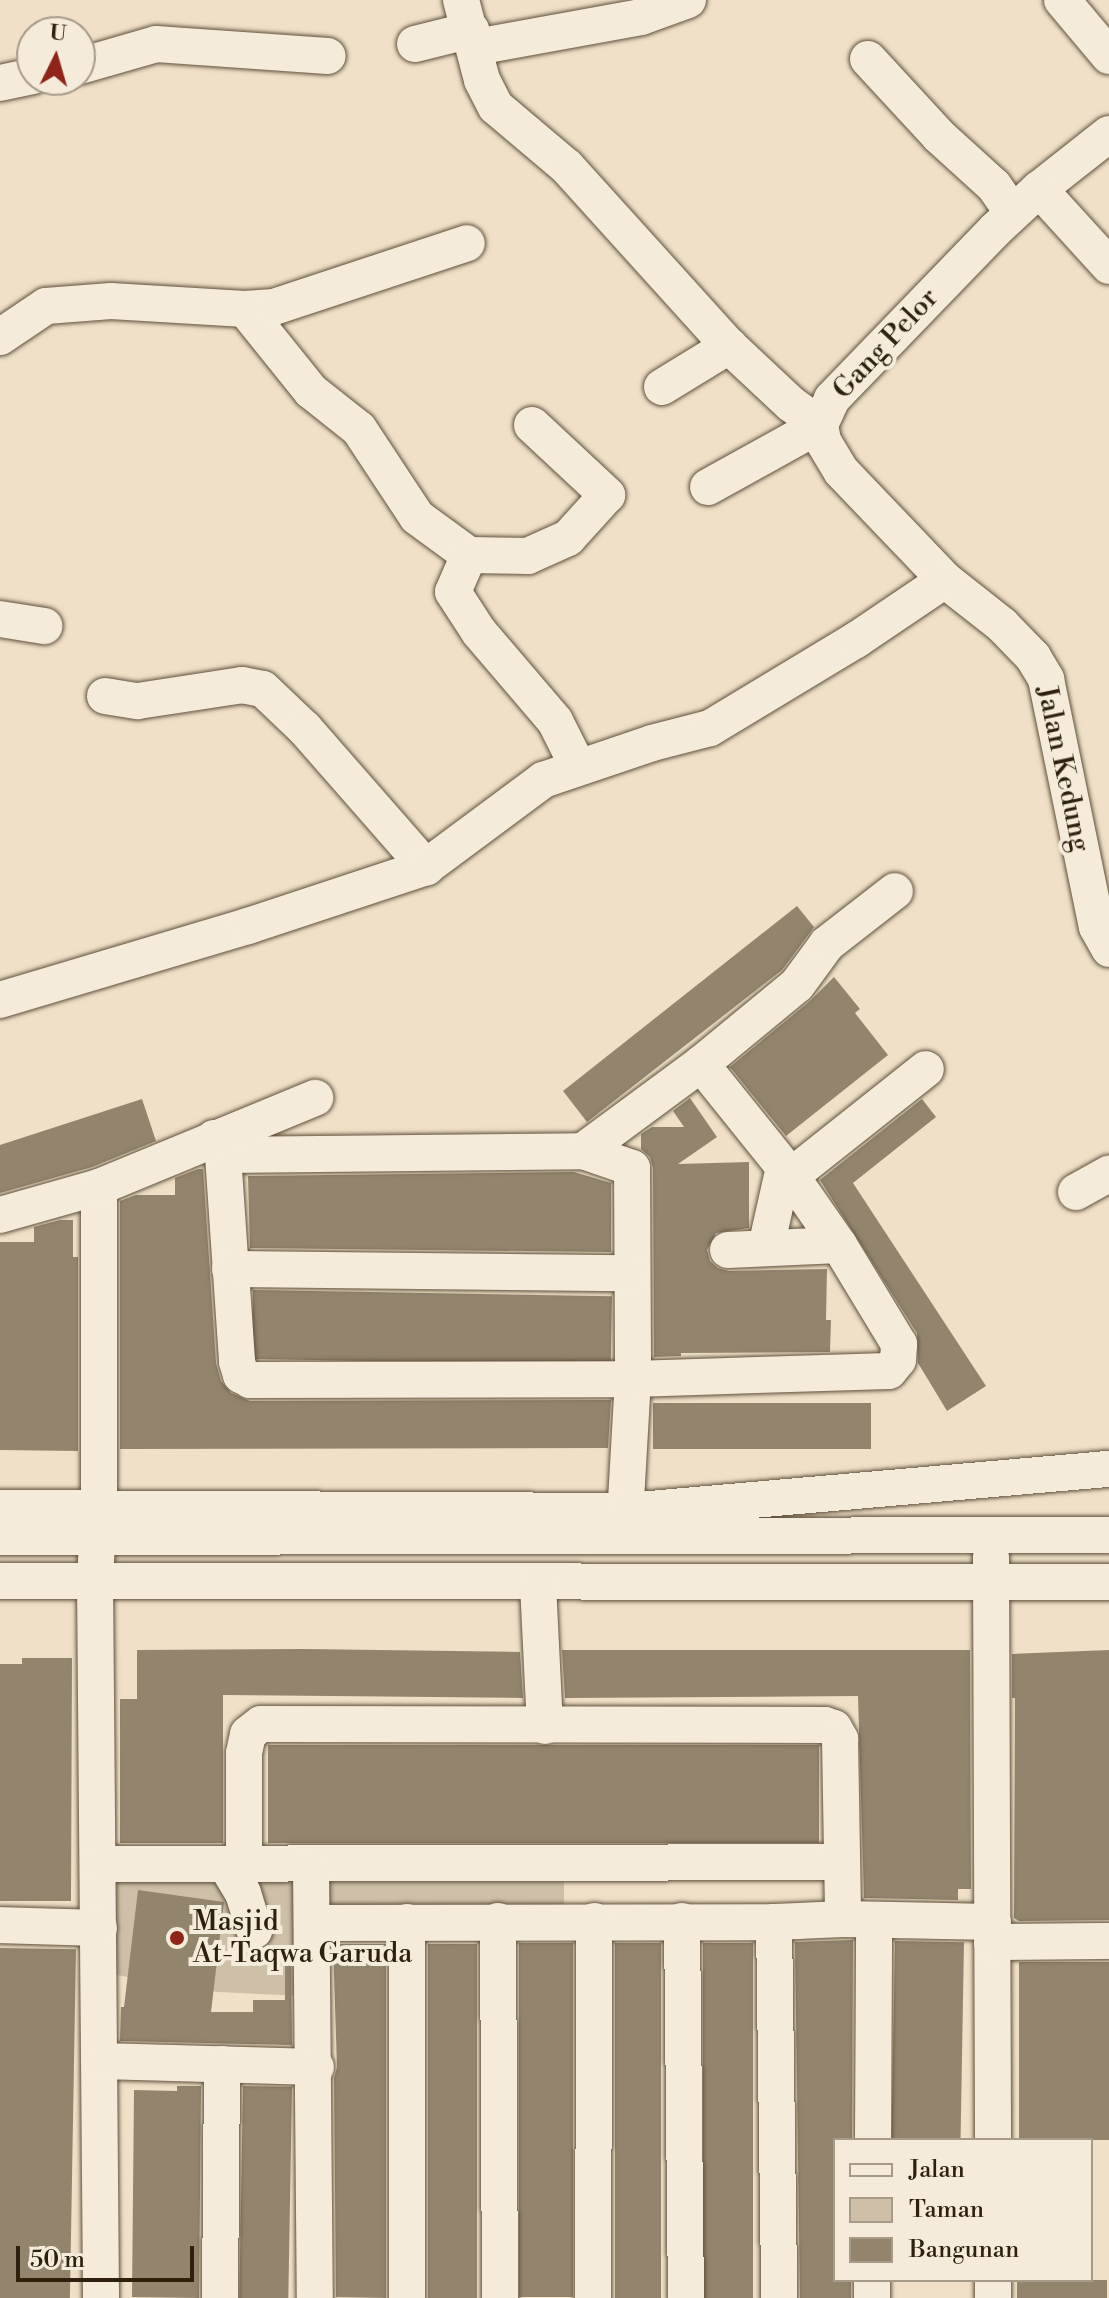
<!DOCTYPE html>
<html>
<head>
<meta charset="utf-8">
<style>
	body { margin:0 }
	#map { position:relative; width:1109px; height:2298px; overflow:hidden; background:#efe0c7; font-family:"Libre Bodoni",serif }
	div>[style] { position:absolute }
	[style*='--x'] { left:calc(var(--x)*1px); top:calc(var(--y)*1px); width:calc(var(--w)*1px); rotate:calc(var(--a)*1deg) }
	.green>* { inset:0; background:#cebfa8; transform-origin:0 0 }
	.building>* { inset:0; background:#93846e; transform-origin:0 0 }
	.roads { filter:drop-shadow(0 0 2px #5f503c) drop-shadow(0 0 2px #5f503c) }
	.minor>* { height:36px; margin:-18px; padding:0 18px; transform-origin:18px; border-radius:18px; background:#f5ebdb }
	.dots>* { width:22px; height:22px; translate:-50% -50%; box-sizing:border-box; border:4px solid #f5ebdb; border-radius:50% }
	span { translate:-50% -50%; white-space:nowrap; text-align:center; line-height:1.15; -webkit-text-stroke:8px #f5ebdb; paint-order:stroke }
	.street-label { font-size:28px; color:#2f200e }
	.poi-label { font-size:28px; color:#2f200e }
	.left { translate:0 -50%; text-align:left }
	.legend { position:absolute; left:833px; top:2138px; width:260px; height:144px; box-sizing:border-box; background:#f5ebdb; border:2px solid #a69a89; margin:0; padding:10px 14px; list-style:none; font-size:24px; color:#2f200e }
	.legend li { display:flex; align-items:center; gap:16px; height:40px }
	.legend b { width:40px; border:2px solid #a69a89 }
	.north { position:absolute; left:16px; top:16px; width:80px; height:80px; box-sizing:border-box; background:#f5ebdb; border:2px solid #a69a89; border-radius:50%; rotate:5deg; font-size:22px; font-weight:700; line-height:32px; text-align:center; color:#2f200e }
	.north::after { content:''; display:block; margin:auto; width:28px; height:36px; background:#8f2418; clip-path:polygon(50% 0,100% 100%,50% 72%,0 100%) }
	.scale { position:absolute; left:16px; top:2246px; width:178px; height:36px; box-sizing:border-box; border:4px solid #2f200e; border-top:0; padding-left:10px; font-size:24px; line-height:28px; white-space:nowrap; color:#2f200e; -webkit-text-stroke:6px #f5ebdb; paint-order:stroke }
</style>
</head>
<body>
<div id="map">
	<div class="green">
		<i style="left:316px;top:1864px;width:248px;height:56px"></i>
		<i style="clip-path:polygon(308px 1871px,306px 1996px,218px 1992px,104px 1973px,106px 1873px)"></i>
	</div>
	<div class="building">
		<i style="clip-path:polygon(797px 906px,814px 927px,782px 970px,587px 1122px,563px 1091px)"></i>
		<i style="clip-path:polygon(834px 977px,860px 1009px,855px 1013px,888px 1055px,786px 1136px,730px 1067px,810px 1001px)"></i>
		<i style="clip-path:polygon(690px 1098px,717px 1137px,678px 1164px,749px 1162px,749px 1228px,716px 1233px,707px 1250px,710px 1261px,718px 1268px,729px 1271px,827px 1269px,826px 1320px,831px 1320px,830px 1352px,681px 1353px,681px 1356px,654px 1357px,653px 1168px,650px 1157px,641px 1149px,641px 1134px,652px 1127px,684px 1127px,673px 1111px)"></i>
		<i style="clip-path:polygon(142px 1099px,156px 1141px,92px 1167px,0 1193px,0 1145px)"></i>
		<i style="clip-path:polygon(922px 1099px,936px 1117px,853px 1183px,986px 1386px,947px 1411px,918px 1363px,917px 1333px,820px 1180px)"></i>
		<i style="clip-path:polygon(198px 1169px,203px 1169px,216px 1363px,221px 1381px,231px 1393px,250px 1401px,611px 1400px,608px 1448px,120px 1449px,120px 1201px,136px 1195px,175px 1195px,175px 1178px)"></i>
		<i style="clip-path:polygon(574px 1172px,611px 1183px,611px 1252px,250px 1248px,248px 1176px)"></i>
		<i style="clip-path:polygon(60px 1220px,73px 1220px,73px 1257px,78px 1257px,78px 1451px,0 1450px,0 1242px,34px 1242px,34px 1227px)"></i>
		<i style="left:253px;top:1290px;width:359px;height:69px;rotate:1deg"></i>
		<i style="left:653px;top:1403px;width:218px;height:46px"></i>
		<i style="clip-path:polygon(304px 1649px,520px 1652px,523px 1698px,223px 1695px,223px 1843px,120px 1843px,120px 1699px,137px 1699px,137px 1650px)"></i>
		<i style="clip-path:polygon(562px 1650px,970px 1650px,971px 1889px,958px 1889px,958px 1900px,864px 1898px,858px 1696px,565px 1698px)"></i>
		<i style="clip-path:polygon(1109px 1650px,1109px 1920px,1019px 1921px,1014px 1918px,1015px 1698px,1012px 1698px,1012px 1654px)"></i>
		<i style="clip-path:polygon(22px 1658px,72px 1658px,71px 1901px,0 1901px,0 1664px,22px 1664px)"></i>
		<i style="left:268px;top:1745px;width:551px;height:98px"></i>
		<i style="clip-path:polygon(138px 1890px,224px 1902px,211px 2012px,253px 2012px,253px 2000px,285px 2000px,285px 1963px,291px 1963px,292px 2045px,120px 2041px,121px 2007px,124px 2007px)"></i>
		<i style="clip-path:polygon(853px 1940px,852px 2140px,835px 2140px,835px 2280px,851px 2280px,851px 2298px,800px 2298px,795px 1942px)"></i>
		<i style="left:895px;top:1941px;width:69px;height:199px;rotate:1deg"></i>
		<i style="left:573px;top:1943px;width:354px;height:54px;rotate:90deg"></i>
		<i style="left:615px;top:1943px;width:46px;height:355px"></i>
		<i style="left:703px;top:1943px;width:50px;height:355px"></i>
		<i style="clip-path:polygon(333px 1944px,386px 1944px,386px 2298px,336px 2297px,334px 2078px,337px 2067px)"></i>
		<i style="left:428px;top:1944px;width:49px;height:354px"></i>
		<i style="left:0;top:1948px;width:76px;height:350px;rotate:1deg"></i>
		<i style="left:1109px;top:1962px;width:178px;height:90px;rotate:90deg"></i>
		<i style="clip-path:polygon(177px 2086px,201px 2086px,199px 2298px,132px 2297px,134px 2090px,177px 2091px)"></i>
		<i style="left:243px;top:2086px;width:49px;height:212px;rotate:1deg"></i>
		<i style="left:1017px;top:2280px;width:90px;height:18px"></i>
	</div>
	<div class="roads">
		<div class="minor">
			<i style="--x:461;--y:0;--w:83;--a:75.3"></i>
			<i style="--x:482;--y:80;--w:30;--a:63"></i>
			<i style="--x:496;--y:107;--w:93;--a:40.2"></i>
			<i style="--x:567;--y:167;--w:241;--a:47.9"></i>
			<i style="--x:729;--y:346;--w:85;--a:43.1"></i>
			<i style="--x:791;--y:404;--w:36;--a:36"></i>
			<i style="--x:820;--y:425;--w:128;--a:151"></i>
			<i style="--x:1062;--y:0;--w:73;--a:50"></i>
			<i style="--x:415;--y:44;--w:58;--a:-14"></i>
			<i style="--x:476;--y:47;--w:168;--a:-10.3"></i>
			<i style="--x:641;--y:17;--w:50;--a:-19.9"></i>
			<i style="--x:868;--y:59;--w:105;--a:47.3"></i>
			<i style="--x:939;--y:136;--w:74;--a:42.3"></i>
			<i style="--x:994;--y:186;--w:33;--a:55"></i>
			<i style="--x:80;--y:66;--w:79;--a:-16.1"></i>
			<i style="--x:156;--y:44;--w:172;--a:4"></i>
			<i style="--x:0;--y:83;--w:33;--a:-12"></i>
			<i style="--x:1109;--y:134;--w:89;--a:141.8"></i>
			<i style="--x:1039;--y:189;--w:60;--a:137"></i>
			<i style="--x:995;--y:230;--w:235;--a:134"></i>
			<i style="--x:832;--y:399;--w:29;--a:115"></i>
			<i style="--x:820;--y:425;--w:16;--a:79"></i>
			<i style="--x:823;--y:441;--w:35;--a:59"></i>
			<i style="--x:841;--y:471;--w:151;--a:46.3"></i>
			<i style="--x:945;--y:580;--w:73;--a:38.3"></i>
			<i style="--x:1002;--y:625;--w:45;--a:45.9"></i>
			<i style="--x:1033;--y:657;--w:26;--a:59"></i>
			<i style="--x:1046;--y:679;--w:253;--a:78.4"></i>
			<i style="--x:1097;--y:927;--w:25;--a:61"></i>
			<i style="--x:1039;--y:189;--w:104;--a:47.7"></i>
			<i style="--x:245;--y:309;--w:105;--a:51.2"></i>
			<i style="--x:311;--y:391;--w:61;--a:38.4"></i>
			<i style="--x:359;--y:429;--w:105;--a:56.6"></i>
			<i style="--x:417;--y:517;--w:64;--a:36.2"></i>
			<i style="--x:0;--y:337;--w:55;--a:-34"></i>
			<i style="--x:46;--y:306;--w:65;--a:-4.4"></i>
			<i style="--x:111;--y:301;--w:134;--a:3.4"></i>
			<i style="--x:245;--y:309;--w:29;--a:-4"></i>
			<i style="--x:274;--y:307;--w:203;--a:-18.3"></i>
			<i style="--x:662;--y:387;--w:79;--a:-31.5"></i>
			<i style="--x:532;--y:425;--w:103;--a:43"></i>
			<i style="--x:607;--y:495;--w:58;--a:132.2"></i>
			<i style="--x:568;--y:538;--w:44;--a:155.8"></i>
			<i style="--x:528;--y:556;--w:59;--a:-179"></i>
			<i style="--x:469;--y:555;--w:40;--a:113.4"></i>
			<i style="--x:453;--y:592;--w:48;--a:57"></i>
			<i style="--x:479;--y:632;--w:117;--a:49.5"></i>
			<i style="--x:555;--y:721;--w:51;--a:63.4"></i>
			<i style="--x:0;--y:619;--w:45;--a:9"></i>
			<i style="--x:105;--y:696;--w:33;--a:9"></i>
			<i style="--x:138;--y:701;--w:105;--a:-8.7"></i>
			<i style="--x:242;--y:685;--w:21;--a:11"></i>
			<i style="--x:263;--y:689;--w:58;--a:43.6"></i>
			<i style="--x:305;--y:729;--w:184;--a:48.8"></i>
			<i style="--x:0;--y:1000;--w:259;--a:-16.6"></i>
			<i style="--x:248;--y:926;--w:188;--a:-18.3"></i>
			<i style="--x:426;--y:867;--w:146;--a:-36.6"></i>
			<i style="--x:543;--y:780;--w:115;--a:-18.7"></i>
			<i style="--x:652;--y:743;--w:60;--a:-14.5"></i>
			<i style="--x:710;--y:728;--w:170;--a:-31.1"></i>
			<i style="--x:856;--y:640;--w:107;--a:-34"></i>
			<i style="--x:214;--y:1138;--w:19;--a:62"></i>
			<i style="--x:223;--y:1155;--w:360;--a:-0.6"></i>
			<i style="--x:583;--y:1151;--w:52;--a:19.1"></i>
			<i style="--x:632;--y:1168;--w:211;--a:89.7"></i>
			<i style="--x:633;--y:1379;--w:157;--a:93.3"></i>
			<i style="--x:583;--y:1151;--w:147;--a:-36.4"></i>
			<i style="--x:701;--y:1064;--w:124;--a:-39.5"></i>
			<i style="--x:797;--y:985;--w:51;--a:-53.8"></i>
			<i style="--x:827;--y:944;--w:86;--a:-37.9"></i>
			<i style="--x:223;--y:1155;--w:207;--a:86.1"></i>
			<i style="--x:237;--y:1362;--w:14;--a:73"></i>
			<i style="--x:241;--y:1375;--w:10;--a:29"></i>
			<i style="--x:250;--y:1380;--w:383;--a:-0.1"></i>
			<i style="--x:633;--y:1379;--w:256;--a:-1.8"></i>
			<i style="--x:889;--y:1371;--w:14;--a:-51"></i>
			<i style="--x:898;--y:1360;--w:16;--a:-86"></i>
			<i style="--x:899;--y:1344;--w:116;--a:-121.2"></i>
			<i style="--x:839;--y:1245;--w:84;--a:-124.8"></i>
			<i style="--x:791;--y:1176;--w:144;--a:-128.8"></i>
			<i style="--x:791;--y:1176;--w:172;--a:-38.4"></i>
			<i style="--x:99;--y:1187;--w:322;--a:90"></i>
			<i style="--x:99;--y:1509;--w:70;--a:93.3"></i>
			<i style="--x:95;--y:1579;--w:719;--a:89.52"></i>
			<i style="--x:1076;--y:1192;--w:38;--a:-29"></i>
			<i style="--x:0;--y:1215;--w:103;--a:-15.8"></i>
			<i style="--x:99;--y:1187;--w:234;--a:-22.4"></i>
			<i style="--x:766;--y:1247;--w:82;--a:-77.3"></i>
			<i style="--x:728;--y:1250;--w:111;--a:-2.6"></i>
			<i style="--x:230;--y:1269;--w:400;--a:0.6"></i>
			<i style="--x:0;--y:1508;--w:627;--a:0.27"></i>
			<i style="--x:627;--y:1511;--w:484;--a:-5"></i>
			<i style="--x:0;--y:1537;--w:1109;--a:-0.1"></i>
			<i style="--x:991;--y:1557;--w:583;--a:89.8"></i>
			<i style="--x:0;--y:1581;--w:1109;--a:0.05"></i>
			<i style="--x:538;--y:1584;--w:142;--a:87.2"></i>
			<i style="--x:98;--y:1864;--w:743;--a:-0.15"></i>
			<i style="--x:226;--y:1865;--w:33;--a:59"></i>
			<i style="--x:243;--y:1893;--w:39;--a:73"></i>
			<i style="--x:244;--y:1865;--w:112;--a:-90"></i>
			<i style="--x:244;--y:1753;--w:19;--a:-78"></i>
			<i style="--x:248;--y:1734;--w:16;--a:-38"></i>
			<i style="--x:261;--y:1724;--w:564;--a:0.1"></i>
			<i style="--x:825;--y:1725;--w:9;--a:18"></i>
			<i style="--x:834;--y:1728;--w:13;--a:61"></i>
			<i style="--x:840;--y:1739;--w:180;--a:89"></i>
			<i style="--x:311;--y:1865;--w:433;--a:89.5"></i>
			<i style="--x:498;--y:1921;--w:377;--a:89.7"></i>
			<i style="--x:682;--y:1921;--w:377;--a:89.4"></i>
			<i style="--x:774;--y:1922;--w:376;--a:89.2"></i>
			<i style="--x:312;--y:1923;--w:462;--a:-0.1"></i>
			<i style="--x:774;--y:1922;--w:69;--a:-2.5"></i>
			<i style="--x:843;--y:1919;--w:150;--a:1.1"></i>
			<i style="--x:0;--y:1925;--w:99;--a:1.7"></i>
			<i style="--x:992;--y:1942;--w:117;--a:-0.5"></i>
			<i style="--x:101;--y:2061;--w:215;--a:1.6"></i>
			<i style="--x:873;--y:2140;--w:219;--a:-89.7"></i>
			<i style="--x:993;--y:2280;--w:18;--a:90"></i>
			<i style="--x:220;--y:2298;--w:234;--a:-89.5"></i>
			<i style="--x:407;--y:2298;--w:376;--a:-90"></i>
			<i style="--x:593;--y:2298;--w:377;--a:-89.8"></i>
			<i style="--x:872;--y:2298;--w:18;--a:-90"></i>
		</div>
	</div>
	<div class="dots">
		<i style="left:177px;top:1938px;background:#8f2418"></i>
	</div>
	<div class="street-label">
		<span style="left:886px;top:344px;rotate:-47deg">Gang Pelor</span>
		<span style="left:1063px;top:769px;rotate:78deg">Jalan Kedung</span>
	</div>
	<div class="poi-label">
		<span class="left" style="left:193px;top:1938px">Masjid<br>At-Taqwa Garuda</span>
	</div>
	<ul class="legend">
	<li><b style="height:10px;background:#f5ebdb"></b>Jalan</li>
	<li><b style="height:22px;background:#cebfa8"></b>Taman</li>
	<li><b style="height:22px;background:#93846e"></b>Bangunan</li>
	</ul>
	<div class="north">U</div>
	<div class="scale">50 m</div>
</div>
</body>
</html>
